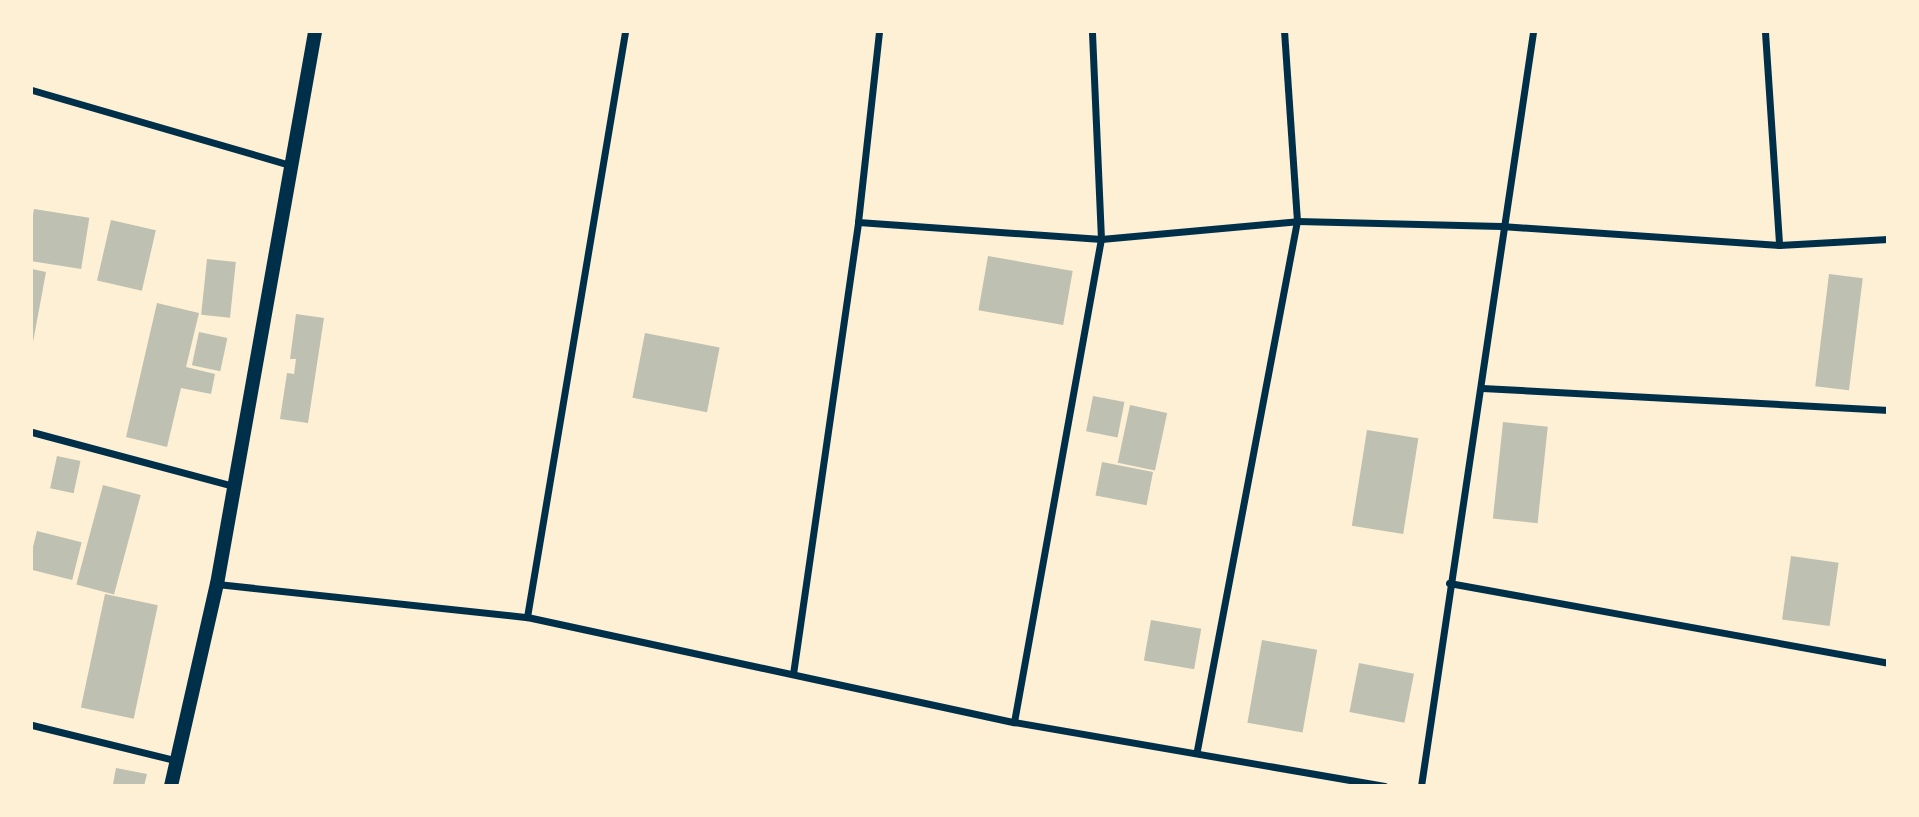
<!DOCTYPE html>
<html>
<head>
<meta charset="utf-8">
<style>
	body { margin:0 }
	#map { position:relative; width:1919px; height:817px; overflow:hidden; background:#fdf0d5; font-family:Spectral,serif }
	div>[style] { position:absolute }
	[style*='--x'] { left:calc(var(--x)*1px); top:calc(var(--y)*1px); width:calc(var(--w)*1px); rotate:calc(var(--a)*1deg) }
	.building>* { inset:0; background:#bec0b2; transform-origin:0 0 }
	.minor>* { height:7px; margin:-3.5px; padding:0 3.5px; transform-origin:3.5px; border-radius:3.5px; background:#003049 }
	.secondary>* { height:14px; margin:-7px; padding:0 7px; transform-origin:7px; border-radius:7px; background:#003049 }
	span { translate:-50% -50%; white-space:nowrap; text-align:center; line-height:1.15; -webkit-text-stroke:5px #fdf0d5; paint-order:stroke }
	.frame { position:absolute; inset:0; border:33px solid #fdf0d5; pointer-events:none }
</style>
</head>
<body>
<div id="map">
	<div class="building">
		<i style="left:34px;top:209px;width:56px;height:52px;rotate:9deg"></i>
		<i style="left:111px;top:220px;width:46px;height:62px;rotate:13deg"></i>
		<i style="left:988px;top:256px;width:86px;height:55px;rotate:10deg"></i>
		<i style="left:207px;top:259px;width:29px;height:56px;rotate:6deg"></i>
		<i style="clip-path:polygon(32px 269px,46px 272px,33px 342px,32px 342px)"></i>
		<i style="left:1829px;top:274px;width:34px;height:113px;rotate:7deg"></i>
		<i style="clip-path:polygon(157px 303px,199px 313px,186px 367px,215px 374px,211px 394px,181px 388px,167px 447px,126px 437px)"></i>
		<i style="clip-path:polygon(296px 314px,324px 318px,308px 423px,280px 419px,287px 373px,294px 374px,296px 359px,290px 359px)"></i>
		<i style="left:199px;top:332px;width:29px;height:34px;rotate:12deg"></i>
		<i style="left:645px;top:333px;width:76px;height:66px;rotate:11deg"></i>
		<i style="left:1093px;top:396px;width:32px;height:36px;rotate:11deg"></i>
		<i style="left:1130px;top:405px;width:38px;height:59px;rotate:12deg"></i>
		<i style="left:1503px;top:422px;width:45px;height:97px;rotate:6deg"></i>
		<i style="left:1367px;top:430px;width:52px;height:97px;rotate:9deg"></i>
		<i style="left:57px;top:456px;width:24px;height:33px;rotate:12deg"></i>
		<i style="left:1102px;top:462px;width:52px;height:34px;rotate:11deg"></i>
		<i style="left:103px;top:485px;width:39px;height:103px;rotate:15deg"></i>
		<i style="left:37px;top:531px;width:46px;height:39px;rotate:14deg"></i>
		<i style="left:1791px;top:556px;width:48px;height:64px;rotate:8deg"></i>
		<i style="left:105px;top:594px;width:54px;height:116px;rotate:12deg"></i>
		<i style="left:1151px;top:620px;width:51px;height:41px;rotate:10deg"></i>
		<i style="left:1262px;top:640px;width:56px;height:84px;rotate:10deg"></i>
		<i style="left:1359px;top:663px;width:56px;height:50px;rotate:11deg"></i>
		<i style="clip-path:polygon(116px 768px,147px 774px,144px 786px,105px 786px,113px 784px)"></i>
	</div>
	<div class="minor">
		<i style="--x:1765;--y:32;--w:213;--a:86.2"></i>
		<i style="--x:32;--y:90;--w:269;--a:16.2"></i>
		<i style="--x:858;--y:222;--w:244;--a:4"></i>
		<i style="--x:1101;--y:239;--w:197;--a:-5.2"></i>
		<i style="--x:1297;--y:221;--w:204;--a:1.4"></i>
		<i style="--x:1501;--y:226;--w:279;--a:3.9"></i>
		<i style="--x:1779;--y:245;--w:109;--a:-3.2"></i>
		<i style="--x:1482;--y:388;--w:407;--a:3.1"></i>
		<i style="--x:32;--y:432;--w:209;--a:15"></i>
		<i style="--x:1449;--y:583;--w:446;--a:10.3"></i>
		<i style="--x:217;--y:584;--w:312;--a:6.1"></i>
		<i style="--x:527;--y:617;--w:498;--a:12.2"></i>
		<i style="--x:1014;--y:722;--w:376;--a:9.8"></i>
		<i style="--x:527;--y:617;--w:593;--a:-80.49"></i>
		<i style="--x:793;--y:674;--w:457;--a:-81.8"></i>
		<i style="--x:858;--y:222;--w:191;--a:-83.7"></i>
		<i style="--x:1014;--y:722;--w:491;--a:-79.8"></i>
		<i style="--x:1101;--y:239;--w:207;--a:-92.5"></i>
		<i style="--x:32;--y:725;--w:147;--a:13.8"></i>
		<i style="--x:1197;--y:750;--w:538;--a:-79.3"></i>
		<i style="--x:1297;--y:221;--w:189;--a:-93.9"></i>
		<i style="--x:1421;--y:786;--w:762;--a:-81.55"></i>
	</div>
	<div class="secondary">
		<i style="--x:171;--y:786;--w:207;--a:-77.2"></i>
		<i style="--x:217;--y:584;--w:561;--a:-79.93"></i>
	</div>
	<div class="frame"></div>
</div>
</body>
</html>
